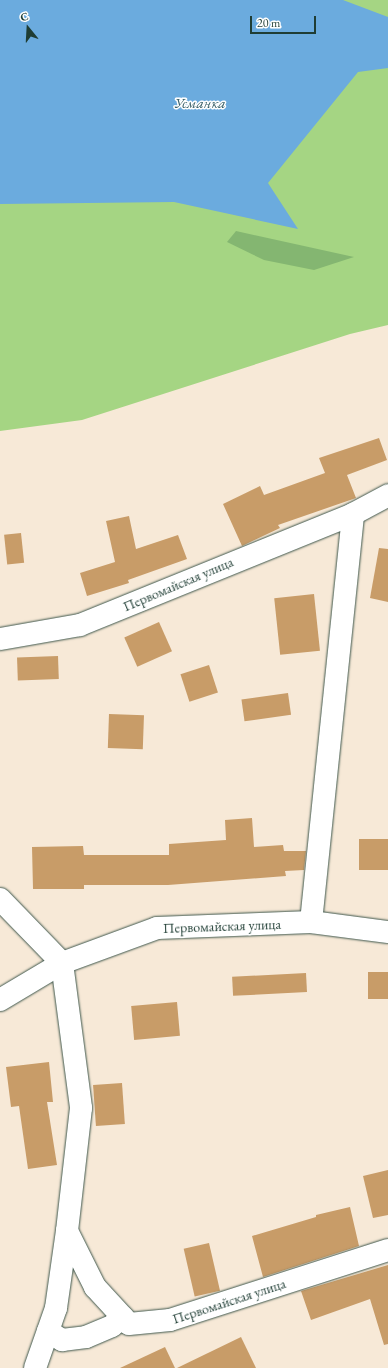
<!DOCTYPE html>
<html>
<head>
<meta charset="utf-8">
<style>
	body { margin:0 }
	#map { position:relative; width:388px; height:1368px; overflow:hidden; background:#f7e9d7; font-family:"EB Garamond",serif }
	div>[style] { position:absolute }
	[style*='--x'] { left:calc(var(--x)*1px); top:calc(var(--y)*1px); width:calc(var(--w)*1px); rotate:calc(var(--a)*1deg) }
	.green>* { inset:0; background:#a5d583 }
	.forest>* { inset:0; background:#84b671 }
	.water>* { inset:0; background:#6babde }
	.building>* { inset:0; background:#c89c68; transform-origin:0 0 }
	.roads { filter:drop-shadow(0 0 1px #3f574c) drop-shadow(0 0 1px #3f574c) }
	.street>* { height:22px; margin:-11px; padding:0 11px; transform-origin:11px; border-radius:11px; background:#fff }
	span { translate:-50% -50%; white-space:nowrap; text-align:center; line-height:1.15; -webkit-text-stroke:3px #fff; paint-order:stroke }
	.street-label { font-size:14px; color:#1f3d34 }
	.water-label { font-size:15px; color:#365e67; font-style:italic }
	.north { position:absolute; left:8px; top:8px; width:40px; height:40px; -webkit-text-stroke:3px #fff; paint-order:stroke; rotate:342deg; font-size:11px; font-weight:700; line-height:16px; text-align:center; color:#1f3d34 }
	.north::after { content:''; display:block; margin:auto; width:14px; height:18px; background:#1f3d34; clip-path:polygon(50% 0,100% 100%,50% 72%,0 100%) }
	.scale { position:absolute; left:250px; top:16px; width:66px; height:18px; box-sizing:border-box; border:2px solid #1f3d34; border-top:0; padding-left:5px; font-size:12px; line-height:14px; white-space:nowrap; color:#1f3d34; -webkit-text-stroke:3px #fff; paint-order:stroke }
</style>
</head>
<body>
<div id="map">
	<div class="green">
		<i style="clip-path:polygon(0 0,388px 0,388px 325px,350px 334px,82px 420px,0 431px)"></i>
	</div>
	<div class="forest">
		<i style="clip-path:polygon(236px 231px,354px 257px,314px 270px,264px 260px,227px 242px)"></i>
	</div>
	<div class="water">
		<i style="clip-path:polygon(0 0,343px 0,388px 17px,388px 68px,358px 72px,268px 183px,298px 229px,174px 202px,0 204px)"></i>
	</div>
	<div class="building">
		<i style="clip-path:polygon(379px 438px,387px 460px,347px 475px,356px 498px,278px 525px,280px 528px,242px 546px,223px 504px,260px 486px,264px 495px,325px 473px,319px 458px)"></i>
		<i style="clip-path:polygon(129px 516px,136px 549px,178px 535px,187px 559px,128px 580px,129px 583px,87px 596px,80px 573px,115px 562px,106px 521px)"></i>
		<i style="left:21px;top:533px;width:30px;height:17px;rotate:84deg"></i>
		<i style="clip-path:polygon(379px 548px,388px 549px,388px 602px,370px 598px)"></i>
		<i style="left:314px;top:594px;width:57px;height:40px;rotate:84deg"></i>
		<i style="left:159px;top:622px;width:32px;height:38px;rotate:66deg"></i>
		<i style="left:58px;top:656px;width:23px;height:41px;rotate:88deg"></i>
		<i style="left:209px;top:665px;width:29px;height:30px;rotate:72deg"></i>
		<i style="left:288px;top:693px;width:22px;height:47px;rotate:82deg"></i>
		<i style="left:109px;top:714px;width:35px;height:34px;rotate:2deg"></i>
		<i style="clip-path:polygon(252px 818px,254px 847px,283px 845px,284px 851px,306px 851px,304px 870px,285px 871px,286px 876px,168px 885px,84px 885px,84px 889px,33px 889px,32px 847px,83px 846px,84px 855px,169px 855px,169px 844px,226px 840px,225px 820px)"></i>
		<i style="left:388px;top:839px;width:31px;height:29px;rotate:90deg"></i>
		<i style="left:368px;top:972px;width:20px;height:27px"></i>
		<i style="left:306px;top:973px;width:19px;height:74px;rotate:87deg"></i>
		<i style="left:177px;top:1002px;width:34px;height:46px;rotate:85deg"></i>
		<i style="clip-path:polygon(49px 1062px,53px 1102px,47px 1102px,57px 1165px,28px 1169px,19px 1106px,11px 1107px,6px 1067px)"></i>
		<i style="left:122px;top:1083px;width:41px;height:29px;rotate:86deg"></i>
		<i style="clip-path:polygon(388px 1170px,388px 1215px,373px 1218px,363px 1176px)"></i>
		<i style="clip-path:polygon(350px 1207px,359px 1246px,263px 1277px,252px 1236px,316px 1217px,316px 1215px)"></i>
		<i style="left:209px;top:1243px;width:49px;height:26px;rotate:77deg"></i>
		<i style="clip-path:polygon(388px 1265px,388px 1344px,384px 1345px,370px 1299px,311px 1320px,301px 1291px)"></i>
		<i style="clip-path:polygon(241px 1337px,256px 1368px,177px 1368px)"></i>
		<i style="clip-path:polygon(165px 1347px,175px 1368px,120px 1368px)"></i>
	</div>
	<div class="roads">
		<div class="street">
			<i style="--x:0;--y:639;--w:81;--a:-9.9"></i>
			<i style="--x:80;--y:625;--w:295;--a:-22.1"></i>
			<i style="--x:0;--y:899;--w:89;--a:45.9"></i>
			<i style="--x:62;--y:963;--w:146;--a:82.5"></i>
			<i style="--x:81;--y:1108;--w:124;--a:96.5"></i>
			<i style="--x:67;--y:1231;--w:63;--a:63.4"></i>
			<i style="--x:95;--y:1287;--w:50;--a:47.4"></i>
			<i style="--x:129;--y:1324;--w:41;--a:-5.6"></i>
			<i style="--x:170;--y:1320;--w:229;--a:-17.8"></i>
			<i style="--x:311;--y:922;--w:410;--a:-84.1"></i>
			<i style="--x:353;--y:514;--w:40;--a:-28"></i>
			<i style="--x:0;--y:1000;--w:72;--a:-30.8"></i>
			<i style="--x:62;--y:963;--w:101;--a:-20.2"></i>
			<i style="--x:157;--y:928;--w:154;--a:-2.2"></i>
			<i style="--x:311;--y:922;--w:78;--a:7.4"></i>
			<i style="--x:48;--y:1331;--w:17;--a:33"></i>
			<i style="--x:62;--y:1340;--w:24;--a:-7"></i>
			<i style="--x:86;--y:1337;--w:28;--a:-23"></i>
			<i style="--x:112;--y:1326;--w:14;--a:-39"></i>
			<i style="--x:35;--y:1368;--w:64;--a:-70.7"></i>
			<i style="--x:56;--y:1308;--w:78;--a:-81.9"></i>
		</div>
	</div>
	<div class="street-label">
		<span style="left:178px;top:584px;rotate:-23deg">Первомайская улица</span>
		<span style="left:222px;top:926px;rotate:-2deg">Первомайская улица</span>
		<span style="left:229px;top:1301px;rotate:-18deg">Первомайская улица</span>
	</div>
	<div class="water-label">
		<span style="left:200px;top:103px">Усманка</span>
	</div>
	<div class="north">С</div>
	<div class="scale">20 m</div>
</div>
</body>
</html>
